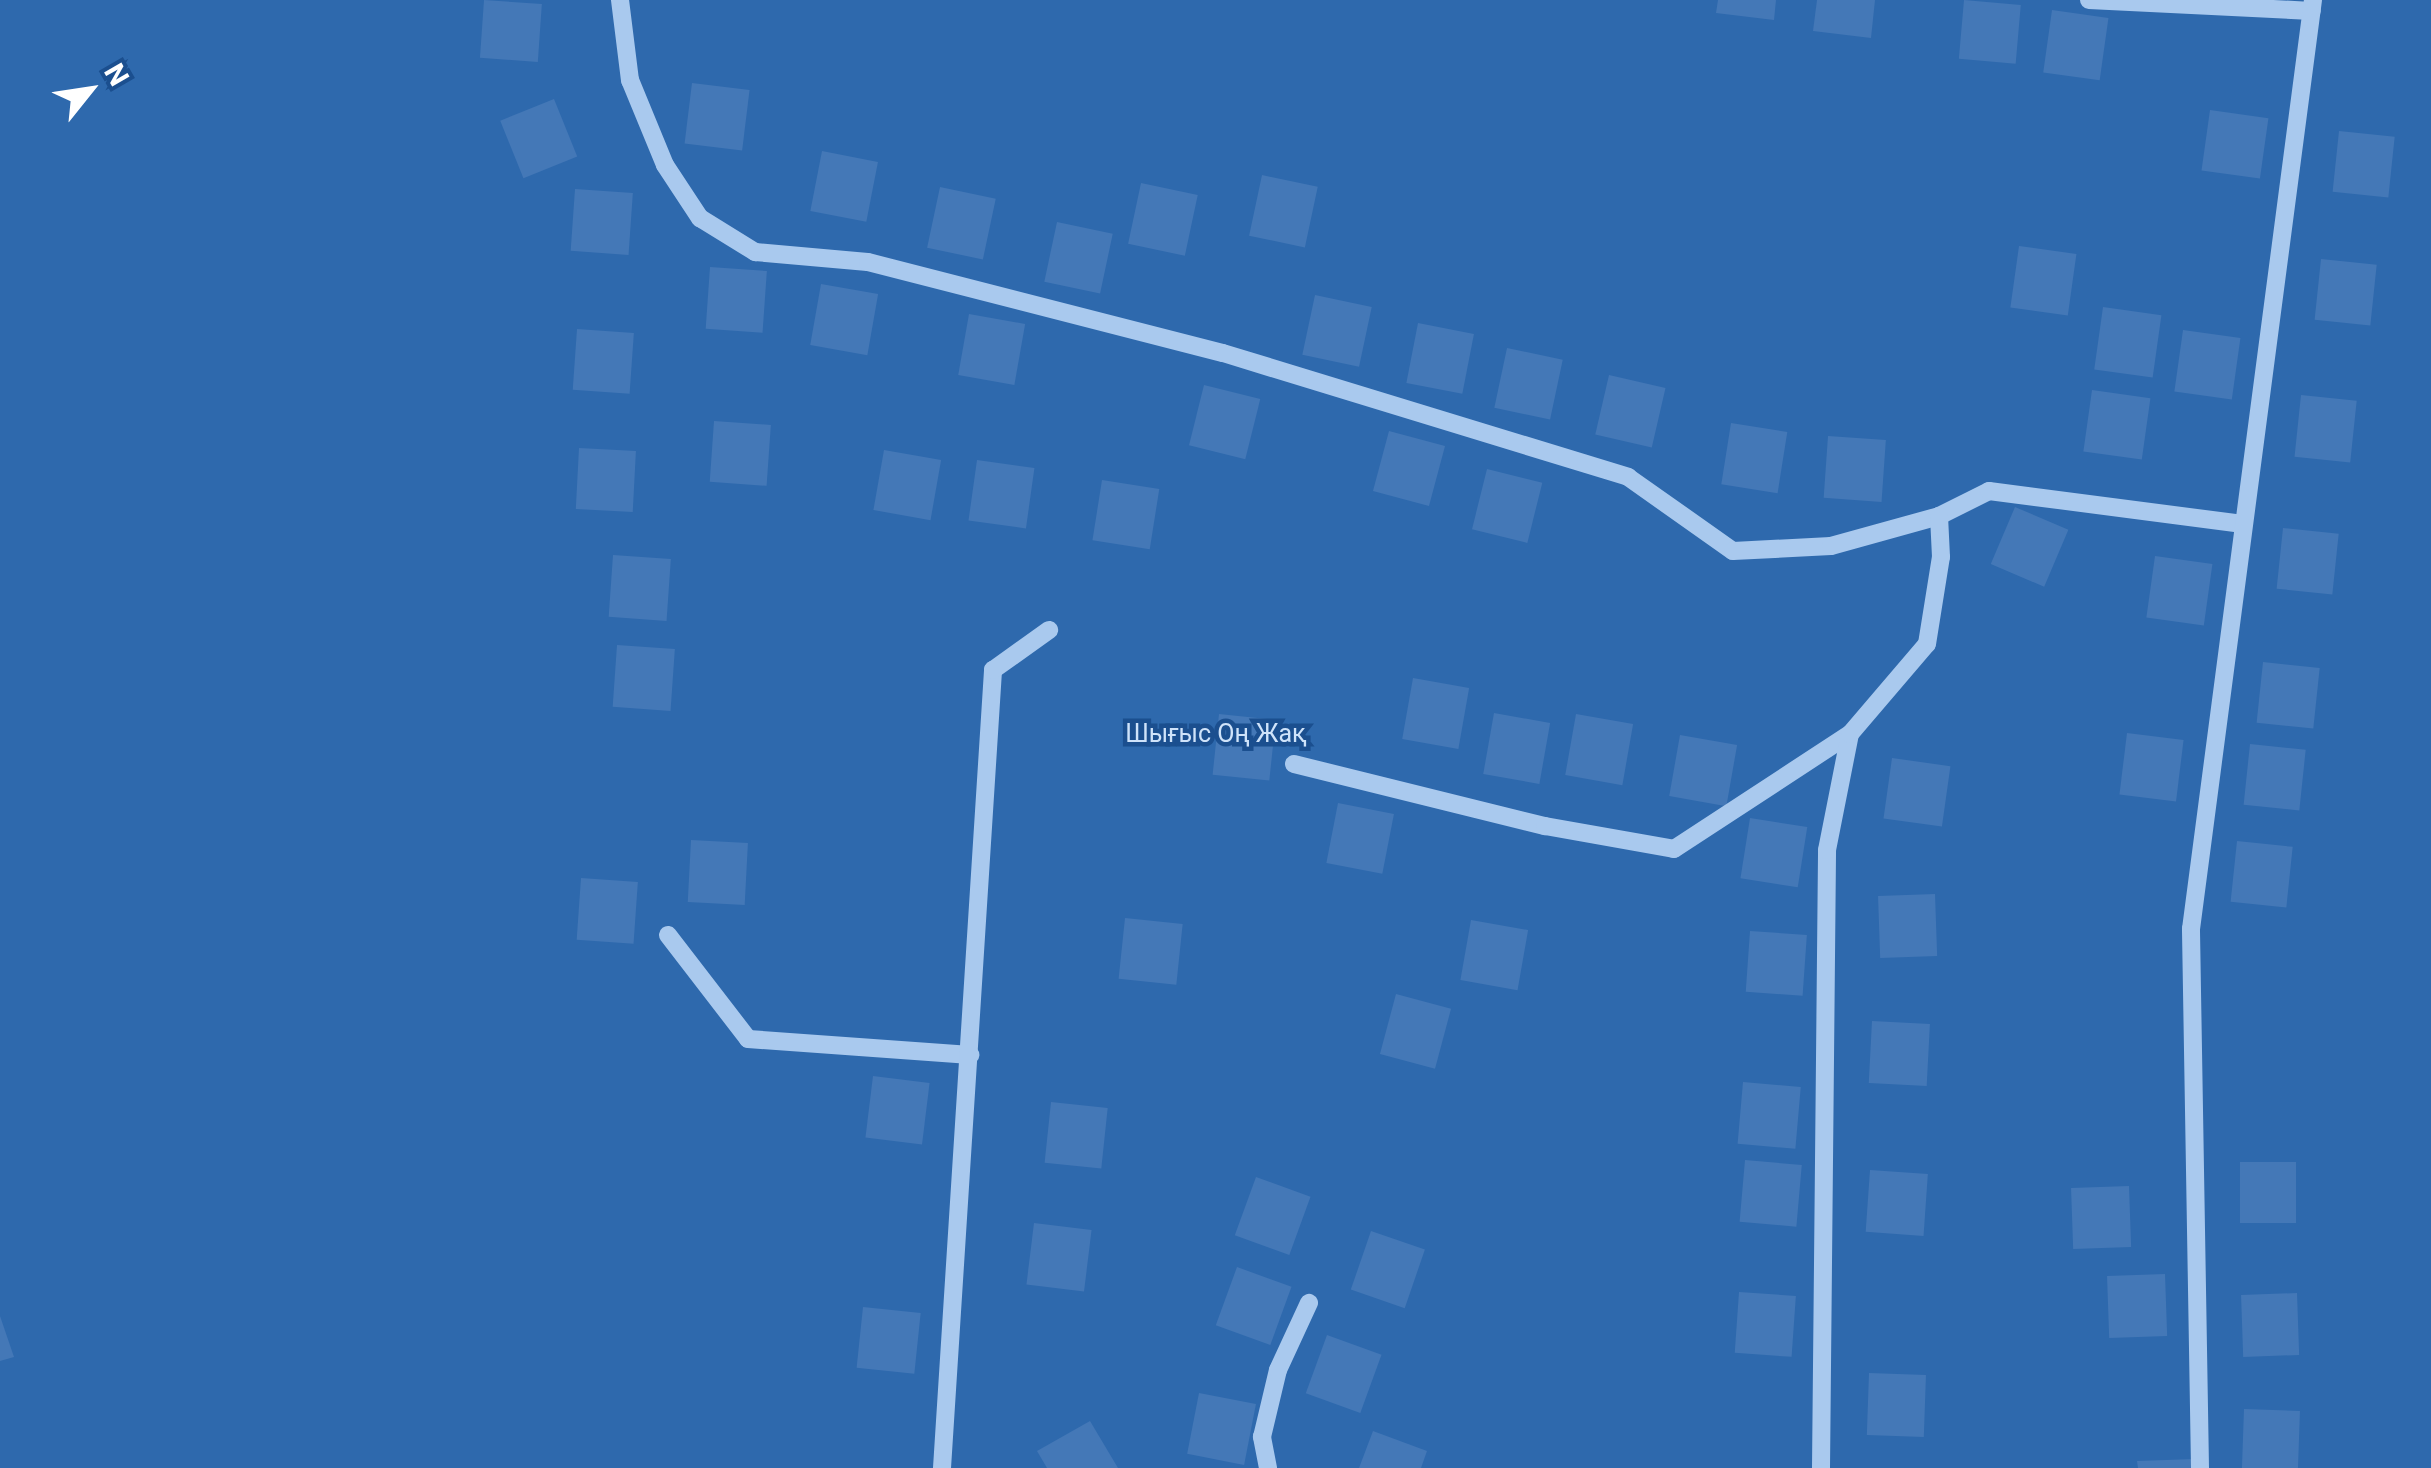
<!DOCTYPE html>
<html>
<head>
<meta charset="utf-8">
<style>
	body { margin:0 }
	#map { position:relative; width:2431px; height:1468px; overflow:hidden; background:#1b4f8f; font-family:Roboto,sans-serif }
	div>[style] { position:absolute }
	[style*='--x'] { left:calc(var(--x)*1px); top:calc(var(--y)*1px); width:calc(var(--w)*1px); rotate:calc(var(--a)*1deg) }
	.green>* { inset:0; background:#2e69ad; transform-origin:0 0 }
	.building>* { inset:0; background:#4478b7; transform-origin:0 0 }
	.minor>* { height:18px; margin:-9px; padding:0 9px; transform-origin:9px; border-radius:9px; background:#a9c9ee }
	span { translate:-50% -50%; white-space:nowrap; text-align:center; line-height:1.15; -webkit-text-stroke:9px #1b4f8f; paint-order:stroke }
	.park-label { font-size:25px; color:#cfe3fa }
	.north { position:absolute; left:40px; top:40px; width:100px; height:100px; -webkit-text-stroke:8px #1b4f8f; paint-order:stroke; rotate:60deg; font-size:28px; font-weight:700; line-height:40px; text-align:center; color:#fff }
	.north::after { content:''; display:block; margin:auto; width:35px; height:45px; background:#fff; clip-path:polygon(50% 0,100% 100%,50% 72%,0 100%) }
</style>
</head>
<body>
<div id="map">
	<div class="green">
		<i style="left:0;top:0;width:2431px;height:1468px"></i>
	</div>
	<div class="building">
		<i style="left:484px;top:0;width:58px;height:58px;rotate:4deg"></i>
		<i style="clip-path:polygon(1718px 0,1776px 0,1774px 20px,1716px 13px)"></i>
		<i style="clip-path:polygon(1817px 0,1875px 0,1871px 38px,1813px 31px)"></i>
		<i style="left:1964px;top:0;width:57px;height:59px;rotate:5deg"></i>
		<i style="left:2052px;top:10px;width:57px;height:63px;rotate:8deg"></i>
		<i style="left:692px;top:83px;width:58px;height:61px;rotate:7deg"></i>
		<i style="left:554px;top:99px;width:62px;height:58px;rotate:68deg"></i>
		<i style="left:2210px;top:110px;width:59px;height:61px;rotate:8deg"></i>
		<i style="left:2339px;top:131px;width:56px;height:61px;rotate:6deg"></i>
		<i style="left:822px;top:151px;width:57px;height:61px;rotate:11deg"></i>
		<i style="left:1262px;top:175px;width:57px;height:62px;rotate:12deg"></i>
		<i style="left:1141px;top:183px;width:58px;height:62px;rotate:12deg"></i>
		<i style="left:940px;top:187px;width:57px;height:62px;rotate:12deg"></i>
		<i style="left:575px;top:189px;width:58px;height:62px;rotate:4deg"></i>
		<i style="left:1057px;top:222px;width:57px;height:61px;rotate:12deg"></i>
		<i style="left:2019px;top:246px;width:58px;height:62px;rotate:8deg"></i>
		<i style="left:2321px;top:259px;width:56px;height:61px;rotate:6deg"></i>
		<i style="left:710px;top:267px;width:57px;height:62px;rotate:4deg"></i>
		<i style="left:821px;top:284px;width:58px;height:62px;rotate:10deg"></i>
		<i style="left:1315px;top:295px;width:58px;height:61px;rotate:12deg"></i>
		<i style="left:2103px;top:307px;width:59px;height:63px;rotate:8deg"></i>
		<i style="left:969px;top:314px;width:57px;height:62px;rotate:10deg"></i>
		<i style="left:1418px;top:323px;width:57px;height:61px;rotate:11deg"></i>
		<i style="left:577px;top:329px;width:57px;height:61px;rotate:4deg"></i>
		<i style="left:2183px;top:330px;width:58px;height:62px;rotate:8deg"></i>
		<i style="left:1507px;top:348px;width:57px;height:61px;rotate:12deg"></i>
		<i style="left:1609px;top:375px;width:58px;height:61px;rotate:13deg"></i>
		<i style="left:1204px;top:385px;width:58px;height:62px;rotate:14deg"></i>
		<i style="left:2092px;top:390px;width:59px;height:62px;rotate:8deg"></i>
		<i style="left:2301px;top:395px;width:56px;height:62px;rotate:6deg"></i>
		<i style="left:714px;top:421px;width:57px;height:61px;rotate:4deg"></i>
		<i style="left:1731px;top:423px;width:57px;height:62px;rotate:9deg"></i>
		<i style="left:1389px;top:431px;width:58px;height:62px;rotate:15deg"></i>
		<i style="left:1828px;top:436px;width:58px;height:62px;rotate:4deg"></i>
		<i style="left:579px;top:448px;width:57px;height:61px;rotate:3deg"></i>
		<i style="left:884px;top:450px;width:58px;height:61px;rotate:10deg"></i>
		<i style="left:977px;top:460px;width:58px;height:61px;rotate:8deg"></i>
		<i style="left:1487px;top:469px;width:57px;height:62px;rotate:14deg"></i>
		<i style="left:1102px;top:480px;width:58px;height:61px;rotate:9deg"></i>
		<i style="left:2015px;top:507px;width:58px;height:62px;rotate:23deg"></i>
		<i style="left:2283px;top:528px;width:56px;height:61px;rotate:6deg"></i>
		<i style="left:613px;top:555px;width:58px;height:62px;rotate:4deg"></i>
		<i style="left:2155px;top:556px;width:58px;height:62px;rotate:8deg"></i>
		<i style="left:617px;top:645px;width:58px;height:62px;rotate:4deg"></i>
		<i style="left:2263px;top:662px;width:57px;height:61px;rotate:6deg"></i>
		<i style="left:1413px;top:678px;width:57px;height:62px;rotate:10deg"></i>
		<i style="left:1494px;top:713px;width:57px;height:62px;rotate:10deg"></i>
		<i style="left:1219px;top:714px;width:57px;height:61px;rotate:6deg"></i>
		<i style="left:1576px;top:714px;width:58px;height:62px;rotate:10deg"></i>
		<i style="left:2127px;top:733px;width:57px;height:62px;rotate:7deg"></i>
		<i style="left:1680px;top:735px;width:58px;height:62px;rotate:10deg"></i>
		<i style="left:2250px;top:744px;width:56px;height:61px;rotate:6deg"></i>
		<i style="left:1892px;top:758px;width:59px;height:61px;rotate:8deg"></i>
		<i style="left:1338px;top:803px;width:57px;height:61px;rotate:11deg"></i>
		<i style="left:1750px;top:818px;width:58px;height:61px;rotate:9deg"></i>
		<i style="left:691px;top:840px;width:57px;height:62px;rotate:3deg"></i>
		<i style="left:2237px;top:841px;width:56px;height:61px;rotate:6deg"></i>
		<i style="left:581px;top:878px;width:57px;height:62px;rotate:4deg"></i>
		<i style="left:1935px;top:894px;width:62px;height:57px;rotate:88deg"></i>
		<i style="left:1125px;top:918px;width:58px;height:61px;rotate:6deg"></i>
		<i style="left:1471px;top:920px;width:58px;height:61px;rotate:10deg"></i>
		<i style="left:1750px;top:931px;width:57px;height:61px;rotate:4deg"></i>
		<i style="left:1396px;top:994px;width:57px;height:62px;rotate:15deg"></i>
		<i style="left:1872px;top:1021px;width:58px;height:62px;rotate:3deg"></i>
		<i style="left:873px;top:1076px;width:57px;height:62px;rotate:7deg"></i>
		<i style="left:1743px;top:1082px;width:58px;height:62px;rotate:5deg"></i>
		<i style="left:1051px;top:1102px;width:57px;height:61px;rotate:6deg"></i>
		<i style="left:1745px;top:1160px;width:57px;height:62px;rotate:5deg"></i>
		<i style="left:2240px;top:1162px;width:56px;height:61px"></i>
		<i style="left:1870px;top:1170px;width:58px;height:62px;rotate:4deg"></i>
		<i style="left:1256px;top:1177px;width:58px;height:62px;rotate:20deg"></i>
		<i style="left:2129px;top:1186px;width:61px;height:58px;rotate:88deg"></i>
		<i style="left:1034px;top:1223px;width:58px;height:62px;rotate:7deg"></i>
		<i style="left:1371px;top:1231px;width:57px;height:62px;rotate:19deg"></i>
		<i style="left:1237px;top:1267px;width:58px;height:62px;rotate:20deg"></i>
		<i style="left:2165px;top:1274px;width:62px;height:58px;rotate:88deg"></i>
		<i style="left:1739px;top:1292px;width:57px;height:61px;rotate:4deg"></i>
		<i style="left:2297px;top:1293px;width:62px;height:56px;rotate:88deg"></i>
		<i style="left:863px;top:1307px;width:58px;height:61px;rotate:6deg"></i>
		<i style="clip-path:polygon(0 1316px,14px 1357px,0 1361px)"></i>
		<i style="left:1327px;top:1335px;width:58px;height:62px;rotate:20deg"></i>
		<i style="left:1869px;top:1373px;width:57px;height:62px;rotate:2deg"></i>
		<i style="left:1199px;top:1393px;width:58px;height:62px;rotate:11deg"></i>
		<i style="left:2244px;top:1409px;width:56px;height:59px;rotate:2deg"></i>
		<i style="clip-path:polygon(1090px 1421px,1118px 1468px,1047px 1468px,1037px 1451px)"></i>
		<i style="clip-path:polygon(1373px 1431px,1427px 1451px,1421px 1468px,1359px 1468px)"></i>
		<i style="clip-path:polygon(2195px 1459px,2195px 1468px,2138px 1468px,2137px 1461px)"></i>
	</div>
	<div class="minor">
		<i style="--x:620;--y:0;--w:81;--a:82.9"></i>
		<i style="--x:630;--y:80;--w:92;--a:67.6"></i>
		<i style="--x:665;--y:165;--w:64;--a:56.6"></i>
		<i style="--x:700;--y:218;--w:65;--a:31.7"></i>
		<i style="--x:755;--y:252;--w:113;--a:5.1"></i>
		<i style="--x:868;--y:262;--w:366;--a:14.4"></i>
		<i style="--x:1223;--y:353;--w:424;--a:17"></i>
		<i style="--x:1628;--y:477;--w:128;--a:35.2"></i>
		<i style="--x:1733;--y:551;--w:98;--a:-2.9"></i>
		<i style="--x:1831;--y:546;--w:112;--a:-15.5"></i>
		<i style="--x:1939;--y:516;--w:56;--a:-26.6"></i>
		<i style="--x:1989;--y:491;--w:256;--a:7.4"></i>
		<i style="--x:2089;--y:0;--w:223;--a:2.8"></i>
		<i style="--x:1294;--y:764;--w:259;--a:13.9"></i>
		<i style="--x:1545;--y:826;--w:131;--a:10.1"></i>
		<i style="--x:1674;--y:849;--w:210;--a:-33.2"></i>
		<i style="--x:668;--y:935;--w:131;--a:52.4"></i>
		<i style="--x:748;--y:1039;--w:223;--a:4.1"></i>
		<i style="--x:942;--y:1468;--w:800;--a:-86.34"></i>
		<i style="--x:993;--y:670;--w:69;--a:-35.5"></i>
		<i style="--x:1268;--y:1468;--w:32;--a:-101"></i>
		<i style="--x:1262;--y:1437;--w:69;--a:-76.6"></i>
		<i style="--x:1278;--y:1370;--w:74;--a:-65.2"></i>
		<i style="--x:1821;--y:1468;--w:618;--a:-89.44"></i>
		<i style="--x:1827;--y:850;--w:118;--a:-78.8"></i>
		<i style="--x:1850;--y:734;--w:118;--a:-49.5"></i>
		<i style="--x:1927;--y:644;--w:88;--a:-80.9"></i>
		<i style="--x:1941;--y:557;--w:41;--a:-92.8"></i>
		<i style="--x:2200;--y:1468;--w:539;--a:-90.96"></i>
		<i style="--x:2191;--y:929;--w:937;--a:-82.52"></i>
	</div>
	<div class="park-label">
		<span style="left:1216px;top:734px">Шығыс Оң Жақ</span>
	</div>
	<div class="north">N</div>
</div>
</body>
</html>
